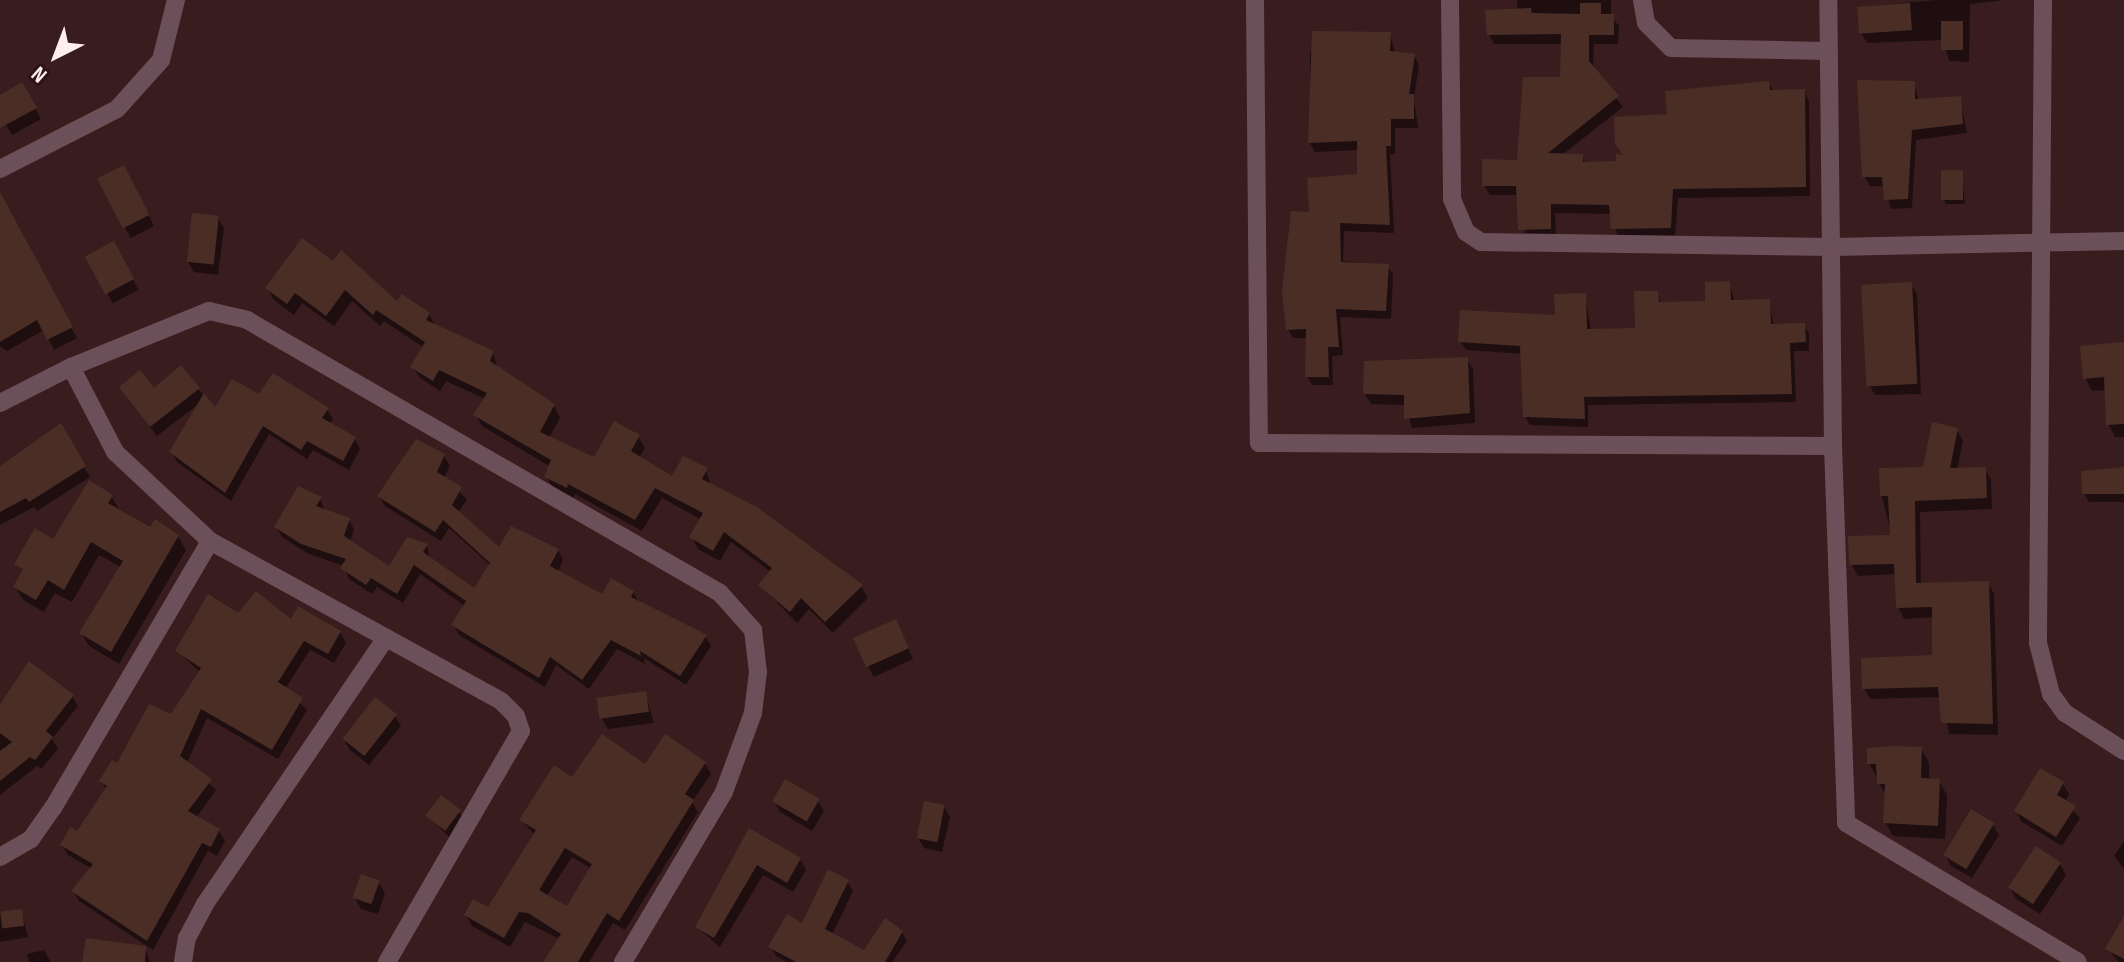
<!DOCTYPE html>
<html>
<head>
<meta charset="utf-8">
<style>
	body { margin:0 }
	#map { position:relative; width:2124px; height:962px; overflow:hidden; background:#391c1e; font-family:"Sofia Sans Condensed",sans-serif }
	div>[style] { position:absolute }
	[style*='--x'] { left:calc(var(--x)*1px); top:calc(var(--y)*1px); width:calc(var(--w)*1px); rotate:calc(var(--a)*1deg) }
	.shadow>* { inset:0; background:#0007; transform-origin:0 0 }
	.building>* { inset:0; background:#4a2e26; transform-origin:0 0 }
	.minor>* { height:18px; margin:-9px; padding:0 9px; transform-origin:9px; border-radius:9px; background:#6c5059 }
	span { translate:-50% -50%; white-space:nowrap; text-align:center; line-height:1.15; -webkit-text-stroke:6px #2e1315; paint-order:stroke }
	.north { position:absolute; left:16px; top:16px; width:80px; height:80px; -webkit-text-stroke:6px #2e1315; paint-order:stroke; rotate:222deg; font-size:22px; font-weight:700; line-height:32px; text-align:center; color:#feeeee }
	.north::after { content:''; display:block; margin:auto; width:28px; height:36px; background:#feeeee; clip-path:polygon(50% 0,100% 100%,50% 72%,0 100%) }
</style>
</head>
<body>
<div id="map">
	<div class="shadow">
		<i style="clip-path:polygon(1517px 0,1611px 0,1611px 16px,1619px 26px,1618px 44px,1594px 44px,1593px 69px,1623px 107px,1562px 155px,1582px 156px,1586px 164px,1618px 163px,1669px 116px,1768px 83px,1774px 92px,1804px 91px,1809px 101px,1810px 196px,1678px 198px,1675px 237px,1618px 238px,1612px 214px,1555px 213px,1556px 238px,1526px 239px,1519px 195px,1490px 195px,1484px 185px,1518px 162px,1562px 79px,1563px 44px,1494px 44px,1489px 34px,1518px 10px)"></i>
		<i style="clip-path:polygon(1936px 0,2005px 0,1970px 4px,1969px 62px,1949px 61px,1943px 40px,1867px 43px,1860px 32px,1859px 7px)"></i>
		<i style="clip-path:polygon(1390px 34px,1395px 53px,1414px 56px,1419px 65px,1414px 98px,1418px 128px,1395px 128px,1395px 154px,1390px 154px,1394px 233px,1344px 231px,1343px 261px,1387px 265px,1393px 274px,1391px 319px,1340px 317px,1343px 355px,1332px 356px,1333px 385px,1312px 385px,1307px 376px,1308px 338px,1293px 338px,1288px 329px,1311px 214px,1358px 178px,1359px 150px,1315px 152px,1310px 143px,1310px 52px)"></i>
		<i style="clip-path:polygon(1914px 83px,1919px 101px,1960px 98px,1967px 133px,1916px 140px,1912px 208px,1891px 209px,1885px 186px,1870px 186px,1864px 176px)"></i>
		<i style="clip-path:polygon(22px 85px,41px 119px,12px 135px,0 114px,0 97px)"></i>
		<i style="clip-path:polygon(1962px 172px,1965px 204px,1946px 204px,1944px 200px)"></i>
		<i style="clip-path:polygon(129px 177px,154px 226px,131px 238px,125px 228px)"></i>
		<i style="clip-path:polygon(8px 212px,77px 338px,54px 350px,44px 330px,7px 351px,0 346px,0 216px)"></i>
		<i style="clip-path:polygon(218px 218px,224px 228px,218px 275px,194px 272px,188px 262px)"></i>
		<i style="clip-path:polygon(302px 241px,397px 304px,429px 314px,436px 327px,493px 353px,498px 369px,554px 406px,560px 418px,549px 438px,595px 459px,638px 436px,645px 448px,639px 458px,673px 479px,706px 470px,711px 486px,861px 586px,868px 598px,833px 633px,809px 609px,797px 623px,760px 585px,771px 572px,731px 542px,720px 561px,698px 549px,692px 537px,702px 520px,662px 498px,642px 531px,575px 494px,573px 498px,554px 490px,547px 478px,551px 467px,482px 426px,476px 415px,485px 399px,446px 381px,440px 391px,420px 378px,413px 367px,424px 348px,384px 321px,380px 326px,352px 301px,334px 326px,302px 303px,294px 315px,274px 300px,267px 288px)"></i>
		<i style="left:114px;top:244px;width:52px;height:29px;rotate:62deg"></i>
		<i style="clip-path:polygon(1729px 283px,1735px 302px,1769px 301px,1774px 326px,1804px 325px,1809px 333px,1809px 351px,1794px 351px,1796px 402px,1588px 405px,1588px 427px,1530px 425px,1525px 417px,1523px 354px,1466px 350px,1460px 341px,1557px 317px,1585px 295px,1591px 331px,1637px 329px,1657px 293px,1662px 304px,1708px 303px)"></i>
		<i style="clip-path:polygon(1911px 284px,1917px 294px,1921px 394px,1875px 395px,1869px 385px)"></i>
		<i style="clip-path:polygon(2124px 344px,2124px 437px,2115px 437px,2108px 424px,2106px 390px,2092px 391px,2085px 378px)"></i>
		<i style="clip-path:polygon(1467px 359px,1473px 369px,1475px 423px,1412px 428px,1406px 405px,1371px 404px,1365px 394px)"></i>
		<i style="clip-path:polygon(181px 368px,216px 410px,259px 397px,327px 409px,333px 419px,329px 425px,354px 438px,360px 449px,349px 470px,313px 450px,307px 459px,269px 434px,231px 501px,177px 462px,171px 452px,200px 403px,157px 436px,127px 397px,153px 391px)"></i>
		<i style="clip-path:polygon(60px 426px,90px 477px,37px 511px,34px 507px,0 525px,0 478px)"></i>
		<i style="clip-path:polygon(1957px 430px,1963px 441px,1957px 470px,1985px 469px,1991px 480px,1992px 509px,1920px 512px,1921px 585px,1988px 583px,1994px 594px,1998px 735px,1949px 734px,1941px 697px,1870px 699px,1864px 688px,1934px 657px,1934px 617px,1904px 619px,1898px 607px,1897px 574px,1858px 576px,1851px 564px,1892px 537px,1882px 496px,1925px 469px)"></i>
		<i style="clip-path:polygon(444px 456px,450px 466px,444px 478px,467px 499px,458px 513px,499px 550px,558px 550px,563px 560px,558px 572px,603px 596px,633px 592px,639px 603px,705px 636px,711px 646px,686px 685px,644px 658px,645px 664px,617px 649px,589px 689px,556px 665px,545px 687px,459px 635px,453px 625px,465px 606px,420px 574px,403px 603px,377px 587px,372px 594px,349px 579px,344px 566px,309px 554px,282px 537px,276px 527px,320px 499px,325px 511px,348px 519px,354px 529px,350px 542px,390px 568px,427px 546px,430px 560px,475px 591px,491px 566px,449px 528px,441px 541px,385px 506px,379px 496px)"></i>
		<i style="clip-path:polygon(2124px 470px,2124px 502px,2089px 502px,2084px 493px)"></i>
		<i style="clip-path:polygon(111px 496px,119px 509px,151px 530px,178px 536px,186px 550px,119px 664px,89px 646px,81px 633px,121px 567px,99px 555px,72px 602px,55px 593px,44px 612px,23px 600px,15px 587px,54px 542px)"></i>
		<i style="clip-path:polygon(239px 615px,340px 632px,346px 643px,334px 663px,310px 650px,285px 689px,307px 710px,278px 759px,207px 718px,187px 763px,216px 790px,196px 818px,219px 831px,225px 841px,217px 856px,208px 851px,153px 950px,79px 901px,73px 891px,91px 868px,68px 855px,62px 845px,78px 834px,107px 790px,101px 781px,171px 716px,201px 673px,177px 651px)"></i>
		<i style="clip-path:polygon(901px 632px,913px 659px,874px 677px,868px 667px)"></i>
		<i style="clip-path:polygon(645px 693px,654px 723px,608px 729px,602px 719px)"></i>
		<i style="clip-path:polygon(72px 696px,78px 706px,52px 739px,58px 749px,41px 769px,37px 766px,0 795px,0 707px)"></i>
		<i style="clip-path:polygon(395px 716px,401px 726px,369px 765px,350px 750px,344px 740px)"></i>
		<i style="clip-path:polygon(1921px 749px,1929px 763px,1929px 780px,1939px 781px,1947px 795px,1945px 839px,1893px 836px,1885px 822px,1886px 796px,1869px 763px)"></i>
		<i style="clip-path:polygon(evenodd,705px 764px,711px 774px,692px 802px,698px 812px,625px 930px,613px 923px,589px 962px,546px 962px,560px 939px,525px 922px,510px 947px,472px 926px,466px 915px,489px 910px,535px 835px,521px 820px,573px 780px,705px 764px,572px 857px,592px 869px,567px 909px,546px 897px,572px 857px)"></i>
		<i style="clip-path:polygon(2063px 784px,2069px 794px,2065px 802px,2080px 818px,2062px 846px,2022px 822px,2016px 811px)"></i>
		<i style="clip-path:polygon(774px 801px,818px 801px,824px 811px,812px 831px,780px 812px)"></i>
		<i style="clip-path:polygon(944px 807px,950px 817px,942px 852px,924px 848px,918px 838px)"></i>
		<i style="clip-path:polygon(459px 812px,465px 822px,452px 840px,428px 816px)"></i>
		<i style="clip-path:polygon(1993px 825px,1999px 835px,1972px 878px,1951px 866px,1945px 855px)"></i>
		<i style="clip-path:polygon(750px 831px,800px 859px,806px 870px,793px 892px,763px 875px,720px 947px,697px 927px)"></i>
		<i style="clip-path:polygon(2124px 841px,2124px 869px,2114px 856px)"></i>
		<i style="clip-path:polygon(2060px 864px,2066px 875px,2040px 914px,2016px 899px,2010px 888px)"></i>
		<i style="clip-path:polygon(847px 881px,853px 891px,832px 935px,864px 953px,902px 932px,907px 941px,892px 962px,787px 962px,776px 956px,771px 947px,803px 926px)"></i>
		<i style="clip-path:polygon(379px 883px,385px 893px,378px 914px,361px 909px,355px 898px)"></i>
		<i style="clip-path:polygon(21px 911px,28px 937px,0 942px,0 913px)"></i>
		<i style="clip-path:polygon(2124px 920px,2124px 962px,2119px 962px,2108px 949px)"></i>
		<i style="clip-path:polygon(145px 948px,150px 962px,84px 962px)"></i>
		<i style="clip-path:polygon(44px 950px,51px 962px,29px 962px,27px 954px)"></i>
	</div>
	<div class="building">
		<i style="clip-path:polygon(1580px 3px,1601px 3px,1601px 14px,1614px 14px,1614px 35px,1589px 35px,1589px 61px,1619px 96px,1548px 153px,1583px 154px,1583px 162px,1616px 161px,1616px 154px,1623px 155px,1615px 144px,1614px 117px,1667px 114px,1665px 91px,1769px 81px,1770px 90px,1805px 89px,1806px 187px,1673px 189px,1671px 228px,1611px 229px,1609px 205px,1551px 204px,1551px 229px,1518px 230px,1516px 186px,1482px 186px,1482px 159px,1517px 160px,1523px 77px,1560px 77px,1561px 34px,1487px 35px,1485px 10px,1531px 8px,1532px 13px,1580px 14px)"></i>
		<i style="left:1910px;top:3px;width:27px;height:53px;rotate:86deg"></i>
		<i style="left:1941px;top:21px;width:22px;height:29px"></i>
		<i style="clip-path:polygon(1312px 31px,1391px 32px,1390px 51px,1415px 54px,1409px 94px,1414px 94px,1414px 119px,1391px 119px,1391px 146px,1386px 146px,1390px 225px,1340px 223px,1341px 262px,1389px 264px,1386px 311px,1336px 309px,1339px 347px,1328px 347px,1329px 377px,1305px 377px,1306px 329px,1286px 330px,1282px 292px,1291px 211px,1309px 212px,1307px 178px,1357px 174px,1357px 141px,1308px 143px)"></i>
		<i style="clip-path:polygon(1857px 80px,1915px 81px,1915px 99px,1961px 96px,1963px 124px,1912px 130px,1908px 199px,1884px 200px,1882px 177px,1862px 177px)"></i>
		<i style="clip-path:polygon(22px 82px,37px 108px,0 128px,0 95px)"></i>
		<i style="left:124px;top:165px;width:56px;height:30px;rotate:63deg"></i>
		<i style="left:1963px;top:170px;width:30px;height:22px;rotate:90deg"></i>
		<i style="clip-path:polygon(0 192px,73px 327px,47px 340px,37px 320px,0 342px)"></i>
		<i style="left:192px;top:213px;width:27px;height:49px;rotate:6deg"></i>
		<i style="clip-path:polygon(302px 238px,333px 261px,341px 250px,397px 301px,402px 294px,430px 313px,426px 320px,494px 351px,490px 361px,555px 404px,540px 432px,594px 457px,614px 421px,640px 435px,631px 451px,672px 476px,683px 456px,708px 468px,702px 479px,757px 507px,863px 585px,825px 622px,801px 598px,790px 612px,758px 585px,772px 568px,724px 532px,713px 551px,689px 537px,703px 513px,655px 488px,635px 520px,568px 484px,567px 488px,544px 477px,551px 460px,473px 415px,487px 393px,439px 370px,433px 381px,410px 367px,425px 342px,376px 310px,373px 315px,345px 290px,326px 316px,295px 293px,287px 304px,265px 288px)"></i>
		<i style="left:114px;top:241px;width:43px;height:33px;rotate:62deg"></i>
		<i style="clip-path:polygon(1730px 281px,1731px 300px,1770px 299px,1771px 324px,1805px 323px,1806px 342px,1790px 343px,1792px 394px,1584px 397px,1585px 419px,1523px 417px,1520px 346px,1458px 342px,1460px 310px,1555px 315px,1554px 294px,1586px 293px,1587px 329px,1635px 328px,1634px 291px,1658px 291px,1659px 302px,1705px 301px,1705px 282px)"></i>
		<i style="left:1912px;top:282px;width:102px;height:51px;rotate:87deg"></i>
		<i style="clip-path:polygon(2124px 342px,2124px 424px,2106px 425px,2104px 377px,2083px 379px,2080px 346px)"></i>
		<i style="clip-path:polygon(1468px 357px,1470px 413px,1404px 419px,1404px 395px,1363px 394px,1364px 361px)"></i>
		<i style="clip-path:polygon(181px 365px,200px 388px,150px 427px,119px 387px,140px 370px,154px 388px)"></i>
		<i style="clip-path:polygon(273px 373px,329px 408px,322px 418px,356px 437px,343px 461px,307px 441px,301px 450px,263px 426px,225px 493px,169px 452px,204px 393px,215px 407px,232px 379px,259px 394px)"></i>
		<i style="clip-path:polygon(1932px 422px,1958px 428px,1950px 468px,1986px 467px,1987px 498px,1915px 501px,1916px 583px,1989px 581px,1993px 724px,1941px 723px,1938px 687px,1862px 689px,1861px 658px,1932px 655px,1932px 607px,1896px 608px,1894px 564px,1849px 565px,1848px 536px,1890px 535px,1888px 496px,1880px 496px,1879px 468px,1923px 467px)"></i>
		<i style="clip-path:polygon(61px 423px,86px 466px,29px 502px,26px 498px,0 512px,0 466px)"></i>
		<i style="clip-path:polygon(416px 439px,445px 454px,437px 472px,462px 487px,452px 505px,499px 547px,511px 526px,559px 549px,550px 566px,602px 594px,611px 578px,634px 591px,631px 597px,707px 635px,680px 676px,640px 651px,641px 656px,611px 640px,582px 680px,550px 657px,539px 678px,451px 625px,466px 601px,414px 565px,397px 594px,371px 578px,366px 585px,340px 568px,346px 559px,301px 544px,274px 527px,298px 486px,322px 497px,316px 506px,350px 518px,344px 536px,389px 566px,407px 537px,428px 544px,423px 552px,474px 588px,490px 563px,443px 520px,435px 532px,377px 496px)"></i>
		<i style="clip-path:polygon(2124px 467px,2124px 494px,2082px 494px,2081px 471px)"></i>
		<i style="clip-path:polygon(89px 480px,113px 495px,108px 503px,150px 527px,155px 519px,179px 535px,111px 652px,79px 633px,123px 561px,91px 542px,64px 590px,48px 580px,36px 600px,13px 587px,23px 569px,14px 564px,35px 528px,53px 539px)"></i>
		<i style="clip-path:polygon(256px 591px,291px 619px,298px 606px,341px 631px,328px 654px,304px 641px,278px 682px,303px 698px,272px 750px,201px 709px,180px 756px,212px 779px,188px 811px,220px 829px,211px 847px,202px 843px,147px 941px,71px 891px,93px 864px,60px 845px,70px 827px,77px 831px,107px 786px,99px 781px,112px 760px,117px 763px,149px 704px,171px 714px,201px 668px,175px 651px,208px 594px,238px 613px)"></i>
		<i style="left:896px;top:619px;width:32px;height:47px;rotate:66deg"></i>
		<i style="clip-path:polygon(29px 661px,74px 695px,46px 731px,53px 737px,35px 760px,30px 757px,0 781px,0 751px,12px 742px,0 733px,0 704px)"></i>
		<i style="left:646px;top:691px;width:21px;height:50px;rotate:82deg"></i>
		<i style="left:375px;top:697px;width:28px;height:53px;rotate:38deg"></i>
		<i style="clip-path:polygon(evenodd,602px 734px,645px 764px,665px 734px,706px 762px,685px 794px,694px 800px,619px 921px,607px 913px,578px 962px,543px 962px,561px 934px,528px 913px,519px 912px,504px 938px,464px 915px,473px 899px,488px 907px,536px 830px,519px 820px,554px 765px,572px 777px,602px 734px,565px 848px,592px 864px,567px 906px,539px 890px,565px 848px)"></i>
		<i style="clip-path:polygon(1893px 746px,1922px 747px,1921px 778px,1940px 779px,1938px 826px,1883px 823px,1885px 784px,1877px 784px,1876px 764px,1867px 764px,1867px 748px)"></i>
		<i style="clip-path:polygon(2040px 768px,2064px 782px,2057px 795px,2076px 806px,2056px 837px,2014px 811px)"></i>
		<i style="left:785px;top:779px;width:40px;height:26px;rotate:30deg"></i>
		<i style="left:441px;top:795px;width:25px;height:26px;rotate:37deg"></i>
		<i style="left:924px;top:801px;width:21px;height:38px;rotate:11deg"></i>
		<i style="left:1971px;top:809px;width:27px;height:54px;rotate:31deg"></i>
		<i style="clip-path:polygon(749px 828px,801px 858px,787px 883px,757px 865px,714px 938px,695px 927px)"></i>
		<i style="left:2036px;top:846px;width:30px;height:50px;rotate:34deg"></i>
		<i style="clip-path:polygon(828px 869px,849px 880px,825px 929px,864px 950px,885px 918px,903px 931px,885px 962px,796px 962px,768px 947px,787px 914px,802px 923px)"></i>
		<i style="left:361px;top:874px;width:20px;height:25px;rotate:20deg"></i>
		<i style="left:22px;top:909px;width:17px;height:22px;rotate:83deg"></i>
		<i style="clip-path:polygon(2124px 916px,2124px 959px,2105px 949px)"></i>
		<i style="clip-path:polygon(86px 938px,146px 946px,145px 962px,82px 962px)"></i>
	</div>
	<div class="minor">
		<i style="--x:1255;--y:0;--w:443;--a:89.5"></i>
		<i style="--x:1259;--y:443;--w:574;--a:0.3"></i>
		<i style="--x:1833;--y:446;--w:446;--a:-90.6"></i>
		<i style="--x:1450;--y:0;--w:199;--a:89.4"></i>
		<i style="--x:1452;--y:199;--w:36;--a:67"></i>
		<i style="--x:1466;--y:232;--w:18;--a:34"></i>
		<i style="--x:1481;--y:242;--w:352;--a:0.8"></i>
		<i style="--x:1833;--y:247;--w:291;--a:-1.2"></i>
		<i style="--x:1642;--y:0;--w:23;--a:80"></i>
		<i style="--x:1646;--y:23;--w:35;--a:45"></i>
		<i style="--x:1671;--y:48;--w:156;--a:1.1"></i>
		<i style="--x:2043;--y:0;--w:643;--a:90.45"></i>
		<i style="--x:2038;--y:643;--w:53;--a:75.7"></i>
		<i style="--x:2051;--y:694;--w:24;--a:54"></i>
		<i style="--x:2065;--y:713;--w:70;--a:32.8"></i>
		<i style="--x:0;--y:169;--w:131;--a:-27.1"></i>
		<i style="--x:117;--y:109;--w:66;--a:-48.1"></i>
		<i style="--x:161;--y:60;--w:62;--a:-76"></i>
		<i style="--x:71;--y:367;--w:96;--a:62.6"></i>
		<i style="--x:115;--y:452;--w:130;--a:43.1"></i>
		<i style="--x:210;--y:541;--w:332;--a:28.8"></i>
		<i style="--x:501;--y:701;--w:21;--a:45"></i>
		<i style="--x:516;--y:716;--w:16;--a:72"></i>
		<i style="--x:521;--y:731;--w:267;--a:120.1"></i>
		<i style="--x:0;--y:403;--w:80;--a:-26.9"></i>
		<i style="--x:71;--y:367;--w:149;--a:-22.1"></i>
		<i style="--x:209;--y:311;--w:39;--a:13"></i>
		<i style="--x:247;--y:320;--w:546;--a:29.99"></i>
		<i style="--x:720;--y:593;--w:50;--a:48.3"></i>
		<i style="--x:753;--y:630;--w:42;--a:83.2"></i>
		<i style="--x:758;--y:672;--w:41;--a:97"></i>
		<i style="--x:753;--y:713;--w:84;--a:110.2"></i>
		<i style="--x:724;--y:792;--w:198;--a:120.7"></i>
		<i style="--x:1833;--y:446;--w:377;--a:88"></i>
		<i style="--x:1846;--y:823;--w:270;--a:30.9"></i>
		<i style="--x:0;--y:857;--w:36;--a:-30"></i>
		<i style="--x:31;--y:839;--w:38;--a:-55"></i>
		<i style="--x:53;--y:808;--w:310;--a:-59.5"></i>
		<i style="--x:183;--y:962;--w:24;--a:-81"></i>
		<i style="--x:187;--y:938;--w:38;--a:-62"></i>
		<i style="--x:205;--y:904;--w:320;--a:-55.8"></i>
	</div>
	<div class="north">N</div>
</div>
</body>
</html>
